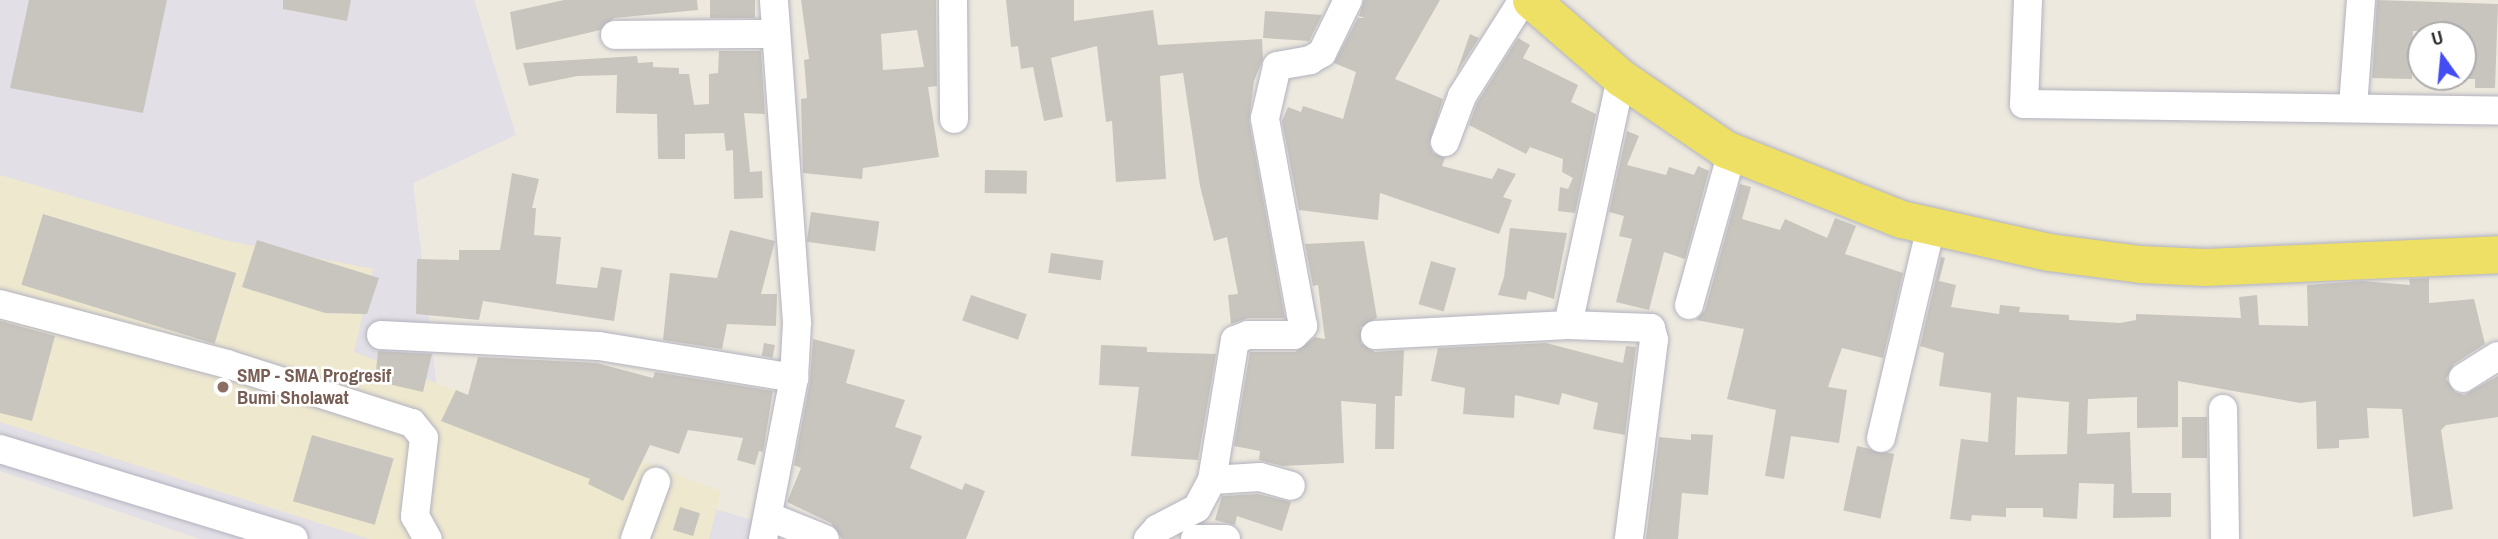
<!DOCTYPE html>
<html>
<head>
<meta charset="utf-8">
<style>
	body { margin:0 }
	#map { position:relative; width:2498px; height:539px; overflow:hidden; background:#ede9de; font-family:"Archivo Narrow",sans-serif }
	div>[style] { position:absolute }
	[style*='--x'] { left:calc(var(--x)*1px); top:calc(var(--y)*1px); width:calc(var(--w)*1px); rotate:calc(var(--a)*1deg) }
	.industrial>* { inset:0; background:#e2dfe6 }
	.education>* { inset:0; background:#eee8cf }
	.building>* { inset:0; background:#c8c5be; transform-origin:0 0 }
	.roads { filter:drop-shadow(0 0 2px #b2b2bf) drop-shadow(0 0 2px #b2b2bf) }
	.minor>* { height:28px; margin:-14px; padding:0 14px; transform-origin:14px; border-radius:14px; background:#fff }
	.major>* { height:37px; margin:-18.5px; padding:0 18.5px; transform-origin:18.5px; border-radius:18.5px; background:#ede064 }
	.dots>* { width:19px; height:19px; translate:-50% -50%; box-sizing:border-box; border:4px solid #fff; border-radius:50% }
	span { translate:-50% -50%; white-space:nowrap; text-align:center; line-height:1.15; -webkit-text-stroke:5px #fff; paint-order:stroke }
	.education-label { font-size:19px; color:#785e54; font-weight:700 }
	.left { translate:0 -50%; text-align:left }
	.north { position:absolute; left:2407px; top:21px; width:70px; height:70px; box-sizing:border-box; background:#fff; border:2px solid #ababab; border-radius:50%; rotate:345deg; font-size:19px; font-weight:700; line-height:28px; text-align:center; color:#2c2c2c }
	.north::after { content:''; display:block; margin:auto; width:24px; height:32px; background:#444cf4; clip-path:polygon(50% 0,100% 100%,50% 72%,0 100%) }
</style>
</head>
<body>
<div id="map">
	<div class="industrial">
		<i style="clip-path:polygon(0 0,474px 0,516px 135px,413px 183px,442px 431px,770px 525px,766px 539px,200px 539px,0 471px)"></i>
	</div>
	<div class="education">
		<i style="clip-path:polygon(0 175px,224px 240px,373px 269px,354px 352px,721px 491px,709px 539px,369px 539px,0 422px)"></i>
	</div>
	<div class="building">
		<i style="clip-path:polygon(29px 0,167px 0,143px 113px,10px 88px)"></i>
		<i style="clip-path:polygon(283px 0,351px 0,347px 21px,283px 9px)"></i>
		<i style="clip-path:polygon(564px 0,697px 0,698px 10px,614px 18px,600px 30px,516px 50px,510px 12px)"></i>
		<i style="left:710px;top:0;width:45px;height:18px"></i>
		<i style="clip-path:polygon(evenodd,801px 0,936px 0,937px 86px,928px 87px,939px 157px,863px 168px,862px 179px,803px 173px,801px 99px,807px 98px,804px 60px,809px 59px,801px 0,917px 30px,924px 67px,883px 70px,881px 34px,917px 30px)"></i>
		<i style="clip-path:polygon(1006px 0,1074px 0,1074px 21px,1153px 10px,1158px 45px,1262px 39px,1263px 59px,1254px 81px,1249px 121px,1285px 318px,1248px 318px,1231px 324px,1228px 295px,1238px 294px,1227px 237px,1214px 241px,1200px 186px,1183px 73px,1160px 76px,1166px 179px,1116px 182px,1112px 121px,1106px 122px,1097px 46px,1051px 58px,1063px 117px,1044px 121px,1033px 67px,1021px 69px,1018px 46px,1011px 47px)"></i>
		<i style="clip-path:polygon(1364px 0,1440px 0,1395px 79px,1443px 99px,1429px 144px,1433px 153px,1445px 158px,1442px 166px,1492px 179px,1498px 168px,1516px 174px,1503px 197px,1512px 200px,1499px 234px,1380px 193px,1378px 220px,1299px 210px,1282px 121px,1288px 107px,1301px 112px,1303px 106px,1343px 119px,1356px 72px,1334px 63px,1358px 18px,1365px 18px,1359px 16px)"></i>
		<i style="clip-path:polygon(2377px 0,2498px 4px,2495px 88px,2475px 88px,2475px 79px,2463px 79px,2463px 33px,2451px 32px,2413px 31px,2412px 79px,2372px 78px)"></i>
		<i style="clip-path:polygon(1265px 11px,1322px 15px,1309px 41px,1263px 38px)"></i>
		<i style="clip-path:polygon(1470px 34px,1479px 38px,1456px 74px)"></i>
		<i style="clip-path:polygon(1518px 38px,1530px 45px,1523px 58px,1578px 85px,1571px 102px,1596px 114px,1575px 213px,1558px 211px,1560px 187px,1568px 189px,1573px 178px,1562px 172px,1563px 159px,1530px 147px,1526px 154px,1469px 125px,1477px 103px)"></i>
		<i style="clip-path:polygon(719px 51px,761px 51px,765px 114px,744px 113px,750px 172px,762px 171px,763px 198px,734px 199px,733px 150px,726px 151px,724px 133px,685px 134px,685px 159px,658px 159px,657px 114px,616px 113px,617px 75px,577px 76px,529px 86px,523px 63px,637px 56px,638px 63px,653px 62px,653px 67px,679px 68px,679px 74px,689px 74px,694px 105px,709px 104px,709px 74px,718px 73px)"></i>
		<i style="clip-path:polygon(1627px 131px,1639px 136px,1627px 165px,1666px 175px,1669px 167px,1694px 175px,1698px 166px,1709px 171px,1685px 259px,1664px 252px,1649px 310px,1616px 302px,1632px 239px,1619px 236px,1624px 216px,1609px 212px)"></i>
		<i style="left:985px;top:170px;width:42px;height:23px;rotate:1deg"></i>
		<i style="clip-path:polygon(512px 173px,539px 179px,532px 208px,536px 208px,534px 235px,561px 237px,556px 284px,597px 288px,601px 267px,622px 270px,614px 321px,483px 301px,479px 320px,416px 314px,417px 259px,459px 260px,459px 250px,500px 250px)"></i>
		<i style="clip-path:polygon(1740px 184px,1751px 187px,1742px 219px,1780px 230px,1785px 219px,1827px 238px,1835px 218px,1856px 226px,1845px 254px,1903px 273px,1883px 358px,1842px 348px,1828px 387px,1847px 390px,1839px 443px,1791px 436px,1784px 479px,1765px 476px,1776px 410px,1727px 399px,1744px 329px,1696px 320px,1705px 310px)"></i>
		<i style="left:811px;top:212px;width:69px;height:30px;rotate:8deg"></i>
		<i style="left:43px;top:214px;width:202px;height:74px;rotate:17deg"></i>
		<i style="clip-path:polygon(1510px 228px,1567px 233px,1554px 299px,1528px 291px,1526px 300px,1498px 295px,1504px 277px)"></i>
		<i style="clip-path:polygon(730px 230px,775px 241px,761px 294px,777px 294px,776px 326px,727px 324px,722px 349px,663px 340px,670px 273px,717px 278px)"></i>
		<i style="clip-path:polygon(257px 240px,379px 278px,367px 314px,325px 313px,242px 287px)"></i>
		<i style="clip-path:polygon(1364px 241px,1377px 318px,1361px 327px,1361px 343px,1375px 352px,1404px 350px,1402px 396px,1395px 396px,1394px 449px,1375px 449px,1376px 404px,1341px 401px,1344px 463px,1283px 466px,1259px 460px,1260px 451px,1234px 446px,1250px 352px,1295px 352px,1315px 337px,1325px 339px,1318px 285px,1313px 286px,1305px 244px)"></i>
		<i style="left:1051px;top:253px;width:53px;height:20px;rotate:8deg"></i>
		<i style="clip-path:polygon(evenodd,1941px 257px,1945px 258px,1939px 281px,1956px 285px,1951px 307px,1999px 314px,2000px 305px,2020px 307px,2019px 312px,2069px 315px,2069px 320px,2120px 323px,2136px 320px,2136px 314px,2241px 318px,2239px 297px,2257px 295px,2259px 325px,2308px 326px,2307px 285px,2362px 281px,2410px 285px,2409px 279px,2429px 278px,2429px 303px,2474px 299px,2485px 344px,2454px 364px,2446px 379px,2455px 392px,2464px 395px,2498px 376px,2498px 417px,2446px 425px,2441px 430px,2453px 509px,2413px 517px,2402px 409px,2367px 408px,2369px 438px,2339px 440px,2339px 448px,2317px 449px,2316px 401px,2300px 403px,2178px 381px,2178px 427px,2137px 428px,2137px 397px,2088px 399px,2087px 434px,2130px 432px,2132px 493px,2171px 493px,2171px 517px,2113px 518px,2114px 484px,2079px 483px,2077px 519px,2043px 517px,2043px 508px,2006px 508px,2006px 517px,1972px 515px,1971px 521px,1950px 519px,1961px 439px,1988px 442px,1991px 393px,1939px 386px,1944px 353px,1920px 346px,1941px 257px,2017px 397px,2069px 402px,2067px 454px,2015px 455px,2017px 397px)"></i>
		<i style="left:1431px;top:261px;width:26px;height:45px;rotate:16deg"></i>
		<i style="left:971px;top:295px;width:59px;height:27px;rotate:19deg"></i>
		<i style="clip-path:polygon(0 321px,55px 336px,32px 421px,0 413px)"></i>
		<i style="clip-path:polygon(813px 339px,855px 350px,846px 383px,905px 400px,895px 427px,922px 436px,910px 468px,962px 490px,965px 483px,985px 491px,966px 539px,842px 539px,831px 523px,787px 502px,801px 468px,794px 465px,810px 381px)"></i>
		<i style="left:764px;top:343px;width:11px;height:13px;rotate:10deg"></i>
		<i style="clip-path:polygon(1546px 343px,1623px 363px,1626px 346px,1636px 347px,1625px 435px,1593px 429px,1598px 403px,1562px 393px,1559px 405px,1515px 395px,1514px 418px,1463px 414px,1465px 388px,1431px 381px,1438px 348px)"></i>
		<i style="clip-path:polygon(1101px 345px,1147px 347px,1147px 352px,1216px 354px,1198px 460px,1131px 456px,1139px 387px,1099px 385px)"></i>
		<i style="clip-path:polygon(378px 351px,432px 354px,423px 392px,375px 381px)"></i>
		<i style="clip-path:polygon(478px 357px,597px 363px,653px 378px,655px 372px,773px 391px,763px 452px,759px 451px,755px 465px,737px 460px,743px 438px,688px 430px,679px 454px,650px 445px,623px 501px,588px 484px,590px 479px,441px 421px,456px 390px,468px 395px)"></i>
		<i style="left:2207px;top:417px;width:41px;height:25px;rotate:90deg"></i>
		<i style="clip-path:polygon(1691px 434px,1713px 435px,1708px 495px,1682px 493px,1678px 539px,1646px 539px,1659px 437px,1691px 440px)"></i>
		<i style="left:312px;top:435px;width:85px;height:69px;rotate:16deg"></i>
		<i style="left:1857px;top:446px;width:38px;height:66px;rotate:12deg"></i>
		<i style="clip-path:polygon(1258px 494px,1291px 502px,1282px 531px,1237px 516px,1235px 525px,1215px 520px,1222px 496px)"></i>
		<i style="left:680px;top:507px;width:21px;height:24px;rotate:17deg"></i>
	</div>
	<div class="roads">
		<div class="minor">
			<i style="--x:953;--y:0;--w:119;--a:89.5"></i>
			<i style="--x:2028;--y:0;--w:104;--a:92.2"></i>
			<i style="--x:2024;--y:104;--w:474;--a:0.8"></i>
			<i style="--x:615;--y:35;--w:161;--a:-0.4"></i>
			<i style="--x:2353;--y:106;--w:106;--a:-85.7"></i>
			<i style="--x:1445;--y:142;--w:49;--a:-69.7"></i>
			<i style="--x:1462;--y:96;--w:114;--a:-57.6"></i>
			<i style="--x:0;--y:304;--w:235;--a:14.8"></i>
			<i style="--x:227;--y:364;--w:194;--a:17.7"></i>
			<i style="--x:412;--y:423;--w:19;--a:51"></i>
			<i style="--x:424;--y:438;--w:79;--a:96.6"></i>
			<i style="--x:415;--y:516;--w:26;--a:61"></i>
			<i style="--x:1689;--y:305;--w:159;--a:-74.3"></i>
			<i style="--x:1568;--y:325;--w:253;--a:-77.9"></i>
			<i style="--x:381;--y:335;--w:218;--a:2.9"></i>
			<i style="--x:599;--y:346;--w:198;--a:9.3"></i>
			<i style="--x:1375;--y:335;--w:193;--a:-3"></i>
			<i style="--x:1568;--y:325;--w:83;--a:2.1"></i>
			<i style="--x:1651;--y:328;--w:12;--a:76"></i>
			<i style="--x:1654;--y:340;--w:201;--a:97.2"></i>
			<i style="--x:2463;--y:378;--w:41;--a:-32.2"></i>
			<i style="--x:2223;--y:409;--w:130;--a:89.1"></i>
			<i style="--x:1881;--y:438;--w:218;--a:-76.7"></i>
			<i style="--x:0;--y:449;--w:307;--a:17"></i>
			<i style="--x:1212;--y:480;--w:142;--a:-80.7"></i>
			<i style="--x:1235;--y:340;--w:14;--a:-21"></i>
			<i style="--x:1248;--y:335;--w:46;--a:0"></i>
			<i style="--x:1294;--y:335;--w:13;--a:-45"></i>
			<i style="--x:1303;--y:326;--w:211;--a:-100.4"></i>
			<i style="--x:1265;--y:118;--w:53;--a:-77"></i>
			<i style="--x:1277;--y:66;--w:34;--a:-10"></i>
			<i style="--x:1310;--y:60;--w:14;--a:-30"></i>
			<i style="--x:1322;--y:53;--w:59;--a:-63.9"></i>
			<i style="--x:770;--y:517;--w:59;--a:21.8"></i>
			<i style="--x:635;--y:539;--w:61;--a:-69.8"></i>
			<i style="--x:763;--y:539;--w:164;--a:-79.1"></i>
			<i style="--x:794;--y:378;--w:56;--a:-86.9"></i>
			<i style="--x:797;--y:322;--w:323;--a:-94.1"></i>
			<i style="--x:1148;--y:539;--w:13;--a:-48"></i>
			<i style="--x:1157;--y:529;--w:45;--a:-27.7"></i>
			<i style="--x:1197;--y:508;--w:32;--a:-62"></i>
			<i style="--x:1212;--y:480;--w:48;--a:-3.6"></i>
			<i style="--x:1260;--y:477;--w:32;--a:16"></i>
			<i style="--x:1195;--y:539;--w:31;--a:0"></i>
		</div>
		<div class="major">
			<i style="--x:1531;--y:0;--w:119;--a:40.9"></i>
			<i style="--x:1621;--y:78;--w:126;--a:34.3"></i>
			<i style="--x:1725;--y:149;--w:189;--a:21.7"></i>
			<i style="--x:1901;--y:219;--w:152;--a:12.6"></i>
			<i style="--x:2049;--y:252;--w:92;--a:7.5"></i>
			<i style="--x:2140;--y:264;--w:65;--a:2.6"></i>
			<i style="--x:2205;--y:267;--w:293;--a:-2.5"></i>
		</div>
	</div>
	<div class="dots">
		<i style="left:223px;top:387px;background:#8d6e63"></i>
	</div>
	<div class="education-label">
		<span class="left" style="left:237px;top:387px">SMP - SMA Progresif<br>Bumi Sholawat</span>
	</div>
	<div class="north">U</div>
</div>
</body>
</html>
